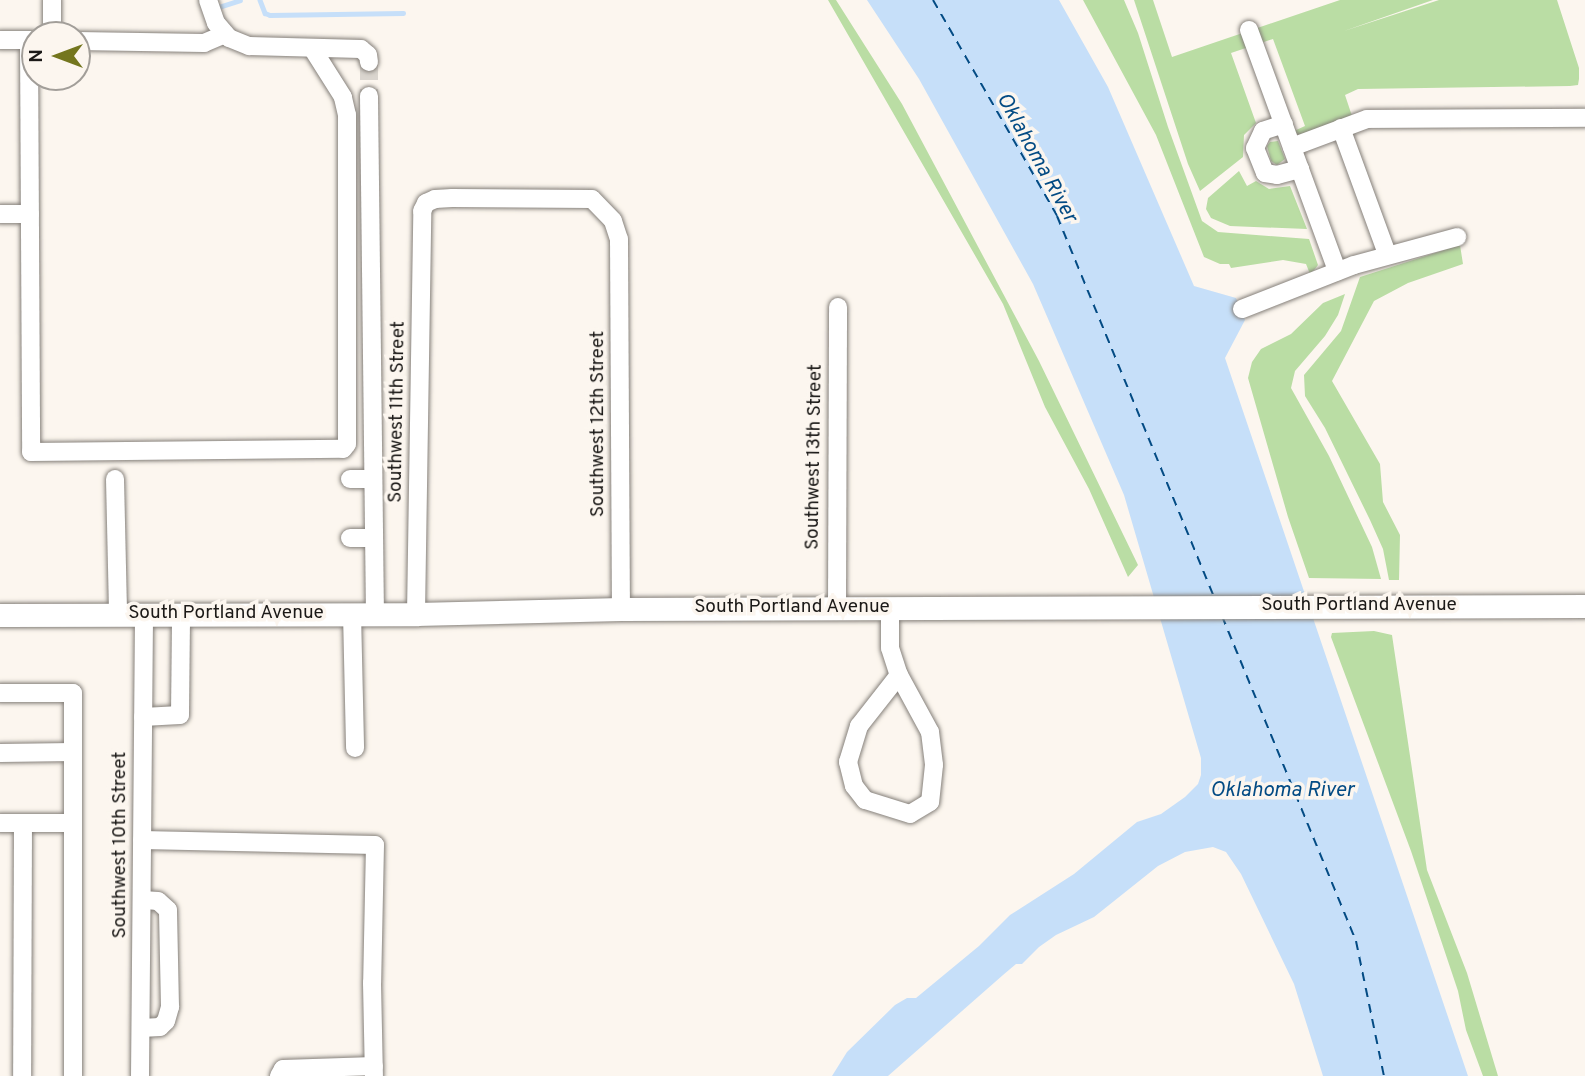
<!DOCTYPE html>
<html>
<head>
<meta charset="utf-8">
<style>
	body { margin:0 }
	#map { position:relative; width:1585px; height:1076px; overflow:hidden; background:#fcf6ef; font-family:Overpass,sans-serif }
	div>[style] { position:absolute }
	[style*='--x'] { left:calc(var(--x)*1px); top:calc(var(--y)*1px); width:calc(var(--w)*1px); rotate:calc(var(--a)*1deg) }
	.green>* { inset:0; background:#badda4 }
	.water>* { inset:0; background:#c6dff9 }
	.stream>* { height:4.5px; margin:-2.25px; padding:0 2.25px; transform-origin:2.25px; border-radius:2.25px; background:#c6dff9 }
	.ferry>* { height:2px; margin-top:-1px; transform-origin:0; background:repeating-linear-gradient(90deg,#034b84 0 9px,transparent 0 16px) }
	.minor-tunnel>* { height:18px; margin-top:-9px; transform-origin:0; background:repeating-linear-gradient(90deg,#dad5cf 0 18px,transparent 0 27px) }
	.roads { filter:drop-shadow(0 0 2px #85807a) drop-shadow(0 0 2px #85807a) }
	.minor>* { height:18px; margin:-9px; padding:0 9px; transform-origin:9px; border-radius:9px; background:#fff }
	.major>* { height:23px; margin:-11.5px; padding:0 11.5px; transform-origin:11.5px; border-radius:11.5px; background:#fff }
	span { translate:-50% -50%; white-space:nowrap; text-align:center; line-height:1.15; -webkit-text-stroke:7px #fcf6ef; paint-order:stroke }
	.street-label { font-size:19px; color:#1b1917 }
	.water-label { font-size:21px; color:#034b84; font-style:italic }
	.north { position:absolute; left:21px; top:21px; width:70px; height:70px; box-sizing:border-box; background:#fcf6ef; border:2px solid #a29e99; border-radius:50%; rotate:270deg; font-size:19px; font-weight:700; line-height:28px; text-align:center; color:#1b1917 }
	.north::after { content:''; display:block; margin:auto; width:24px; height:32px; background:#74761e; clip-path:polygon(50% 0,100% 100%,50% 72%,0 100%) }
</style>
</head>
<body>
<div id="map">
	<div class="green">
		<i style="clip-path:polygon(828px 0,836px 0,902px 104px,1039px 361px,1138px 565px,1128px 577px,1089px 489px,1045px 407px,1003px 304px)"></i>
		<i style="clip-path:polygon(1083px 0,1124px 0,1138px 33px,1168px 127px,1202px 221px,1218px 232px,1309px 239px,1318px 265px,1315px 269px,1310px 274px,1306px 264px,1283px 260px,1231px 268px,1229px 264px,1220px 264px,1204px 257px,1156px 135px)"></i>
		<i style="clip-path:polygon(1134px 0,1153px 0,1172px 57px,1340px 0,1433px 0,1344px 31px,1439px 0,1557px 0,1579px 68px,1579px 79px,1578px 85px,1570px 86px,1358px 89px,1345px 95px,1352px 116px,1299px 135px,1294px 131px,1305px 126px,1273px 39px,1231px 53px,1256px 123px,1244px 135px,1243px 157px,1200px 191px,1188px 164px)"></i>
		<i style="clip-path:polygon(1278px 141px,1285px 159px,1277px 165px,1271px 161px,1267px 146px,1270px 142px)"></i>
		<i style="clip-path:polygon(1239px 171px,1247px 186px,1256px 181px,1269px 189px,1290px 186px,1307px 229px,1230px 226px,1211px 218px,1206px 209px,1208px 198px)"></i>
		<i style="clip-path:polygon(1460px 245px,1463px 264px,1408px 283px,1374px 301px,1332px 381px,1380px 464px,1383px 502px,1400px 535px,1399px 580px,1389px 580px,1383px 549px,1370px 520px,1325px 428px,1305px 396px,1304px 375px,1341px 331px,1360px 277px)"></i>
		<i style="clip-path:polygon(1345px 294px,1338px 315px,1325px 336px,1295px 371px,1291px 388px,1329px 456px,1372px 547px,1381px 579px,1309px 578px,1288px 517px,1248px 378px,1252px 362px,1261px 349px,1291px 334px,1323px 303px)"></i>
		<i style="clip-path:polygon(1374px 631px,1392px 635px,1427px 870px,1467px 973px,1498px 1076px,1483px 1076px,1466px 1030px,1458px 991px,1411px 851px,1331px 637px,1332px 633px)"></i>
	</div>
	<div class="water">
		<i style="clip-path:polygon(867px 0,1059px 0,1108px 87px,1194px 286px,1236px 298px,1245px 320px,1225px 358px,1468px 1076px,1323px 1076px,1294px 984px,1241px 874px,1226px 852px,1213px 847px,1185px 852px,1158px 866px,1094px 917px,1056px 935px,1039px 947px,1022px 964px,1016px 964px,1003px 975px,888px 1076px,832px 1076px,847px 1052px,895px 1005px,907px 998px,916px 998px,979px 946px,1010px 915px,1074px 874px,1137px 822px,1161px 814px,1185px 797px,1198px 784px,1201px 775px,1201px 758px,1124px 495px,1033px 284px,919px 79px)"></i>
	</div>
	<div class="stream">
		<i style="--x:260;--y:0;--w:14;--a:69"></i>
		<i style="--x:265;--y:13;--w:5;--a:22"></i>
		<i style="--x:270;--y:15;--w:133;--a:-0.9"></i>
		<i style="--x:216;--y:8;--w:25;--a:-18"></i>
	</div>
	<div class="ferry">
		<i style="--x:933;--y:0;--w:249;--a:60.1"></i>
		<i style="--x:1057;--y:216;--w:410;--a:67.6"></i>
		<i style="--x:1222;--y:616;--w:352;--a:67.6"></i>
		<i style="--x:1356;--y:941;--w:138;--a:78.3"></i>
	</div>
	<div class="minor-tunnel">
		<i style="--x:369;--y:62;--w:34;--a:90"></i>
	</div>
	<div class="roads">
		<div class="minor">
			<i style="--x:52;--y:0;--w:35;--a:90"></i>
			<i style="--x:208;--y:0;--w:24;--a:71"></i>
			<i style="--x:216;--y:23;--w:20;--a:49"></i>
			<i style="--x:229;--y:38;--w:22;--a:22"></i>
			<i style="--x:249;--y:46;--w:112;--a:1.5"></i>
			<i style="--x:361;--y:49;--w:9;--a:41"></i>
			<i style="--x:368;--y:55;--w:7;--a:82"></i>
			<i style="--x:1249;--y:30;--w:257;--a:69.9"></i>
			<i style="--x:0;--y:40;--w:35;--a:0"></i>
			<i style="--x:29;--y:40;--w:412;--a:89.7"></i>
			<i style="--x:31;--y:452;--w:312;--a:-0.6"></i>
			<i style="--x:343;--y:449;--w:6;--a:-51"></i>
			<i style="--x:347;--y:444;--w:329;--a:-90"></i>
			<i style="--x:347;--y:115;--w:18;--a:-103"></i>
			<i style="--x:343;--y:97;--w:58;--a:-122.3"></i>
			<i style="--x:77;--y:41;--w:127;--a:0.9"></i>
			<i style="--x:204;--y:43;--w:23;--a:-23"></i>
			<i style="--x:369;--y:96;--w:517;--a:89.34"></i>
			<i style="--x:1284;--y:124;--w:22;--a:162"></i>
			<i style="--x:1263;--y:131;--w:19;--a:115"></i>
			<i style="--x:1255;--y:148;--w:27;--a:68"></i>
			<i style="--x:1265;--y:173;--w:12;--a:9"></i>
			<i style="--x:1277;--y:175;--w:24;--a:-15"></i>
			<i style="--x:1341;--y:128;--w:134;--a:69.9"></i>
			<i style="--x:1292;--y:147;--w:80;--a:-20.5"></i>
			<i style="--x:1367;--y:119;--w:218;--a:-0.3"></i>
			<i style="--x:0;--y:214;--w:30;--a:0"></i>
			<i style="--x:1242;--y:309;--w:120;--a:-21.4"></i>
			<i style="--x:1354;--y:265;--w:107;--a:-15.2"></i>
			<i style="--x:115;--y:479;--w:135;--a:88.7"></i>
			<i style="--x:350;--y:479;--w:22;--a:0"></i>
			<i style="--x:350;--y:538;--w:22;--a:0"></i>
			<i style="--x:837;--y:608;--w:301;--a:-89.8"></i>
			<i style="--x:890;--y:608;--w:40;--a:90"></i>
			<i style="--x:890;--y:648;--w:28;--a:72"></i>
			<i style="--x:899;--y:675;--w:65;--a:61.5"></i>
			<i style="--x:930;--y:732;--w:33;--a:83"></i>
			<i style="--x:934;--y:765;--w:37;--a:96"></i>
			<i style="--x:930;--y:802;--w:23;--a:149"></i>
			<i style="--x:910;--y:814;--w:47;--a:-162.7"></i>
			<i style="--x:865;--y:800;--w:18;--a:-128"></i>
			<i style="--x:854;--y:786;--w:25;--a:-104"></i>
			<i style="--x:848;--y:762;--w:38;--a:-73"></i>
			<i style="--x:859;--y:726;--w:65;--a:-51.9"></i>
			<i style="--x:352;--y:613;--w:135;--a:88.7"></i>
			<i style="--x:416;--y:614;--w:403;--a:-89.1"></i>
			<i style="--x:422;--y:211;--w:9;--a:-63"></i>
			<i style="--x:426;--y:203;--w:10;--a:-24"></i>
			<i style="--x:435;--y:199;--w:17;--a:-3"></i>
			<i style="--x:452;--y:198;--w:140;--a:0.4"></i>
			<i style="--x:592;--y:199;--w:30;--a:46"></i>
			<i style="--x:613;--y:221;--w:19;--a:72"></i>
			<i style="--x:619;--y:239;--w:370;--a:89.7"></i>
			<i style="--x:0;--y:693;--w:73;--a:0"></i>
			<i style="--x:73;--y:693;--w:383;--a:90"></i>
			<i style="--x:143;--y:717;--w:37;--a:-3"></i>
			<i style="--x:180;--y:715;--w:101;--a:-89.4"></i>
			<i style="--x:0;--y:753;--w:73;--a:-0.8"></i>
			<i style="--x:0;--y:823;--w:23;--a:0"></i>
			<i style="--x:23;--y:823;--w:253;--a:90.2"></i>
			<i style="--x:23;--y:823;--w:50;--a:0"></i>
			<i style="--x:142;--y:840;--w:233;--a:1.2"></i>
			<i style="--x:375;--y:845;--w:138;--a:91.2"></i>
			<i style="--x:372;--y:983;--w:93;--a:88.8"></i>
			<i style="--x:141;--y:1028;--w:19;--a:-3"></i>
			<i style="--x:160;--y:1027;--w:8;--a:-45"></i>
			<i style="--x:166;--y:1021;--w:15;--a:-74"></i>
			<i style="--x:170;--y:1007;--w:97;--a:-91.2"></i>
			<i style="--x:168;--y:910;--w:13;--a:-138"></i>
			<i style="--x:158;--y:901;--w:16;--a:-176"></i>
			<i style="--x:140;--y:1076;--w:462;--a:-89.5"></i>
			<i style="--x:279;--y:1076;--w:8;--a:-60"></i>
			<i style="--x:283;--y:1069;--w:91;--a:-1.9"></i>
		</div>
		<div class="major">
			<i style="--x:0;--y:615;--w:416;--a:-0.1"></i>
			<i style="--x:416;--y:614;--w:205;--a:-1.4"></i>
			<i style="--x:621;--y:609;--w:964;--a:-0.18"></i>
		</div>
	</div>
	<div class="street-label">
		<span style="left:398px;top:412px;rotate:-89deg">Southwest 11th Street</span>
		<span style="left:599px;top:424px;rotate:-90deg">Southwest 12th Street</span>
		<span style="left:815px;top:457px;rotate:-89deg">Southwest 13th Street</span>
		<span style="left:1359px;top:606px">South Portland Avenue</span>
		<span style="left:792px;top:608px">South Portland Avenue</span>
		<span style="left:226px;top:614px">South Portland Avenue</span>
		<span style="left:121px;top:845px;rotate:-90deg">Southwest 10th Street</span>
	</div>
	<div class="water-label">
		<span style="left:1036px;top:158px;rotate:61deg">Oklahoma River</span>
		<span style="left:1282px;top:791px">Oklahoma River</span>
	</div>
	<div class="north">N</div>
</div>
</body>
</html>
